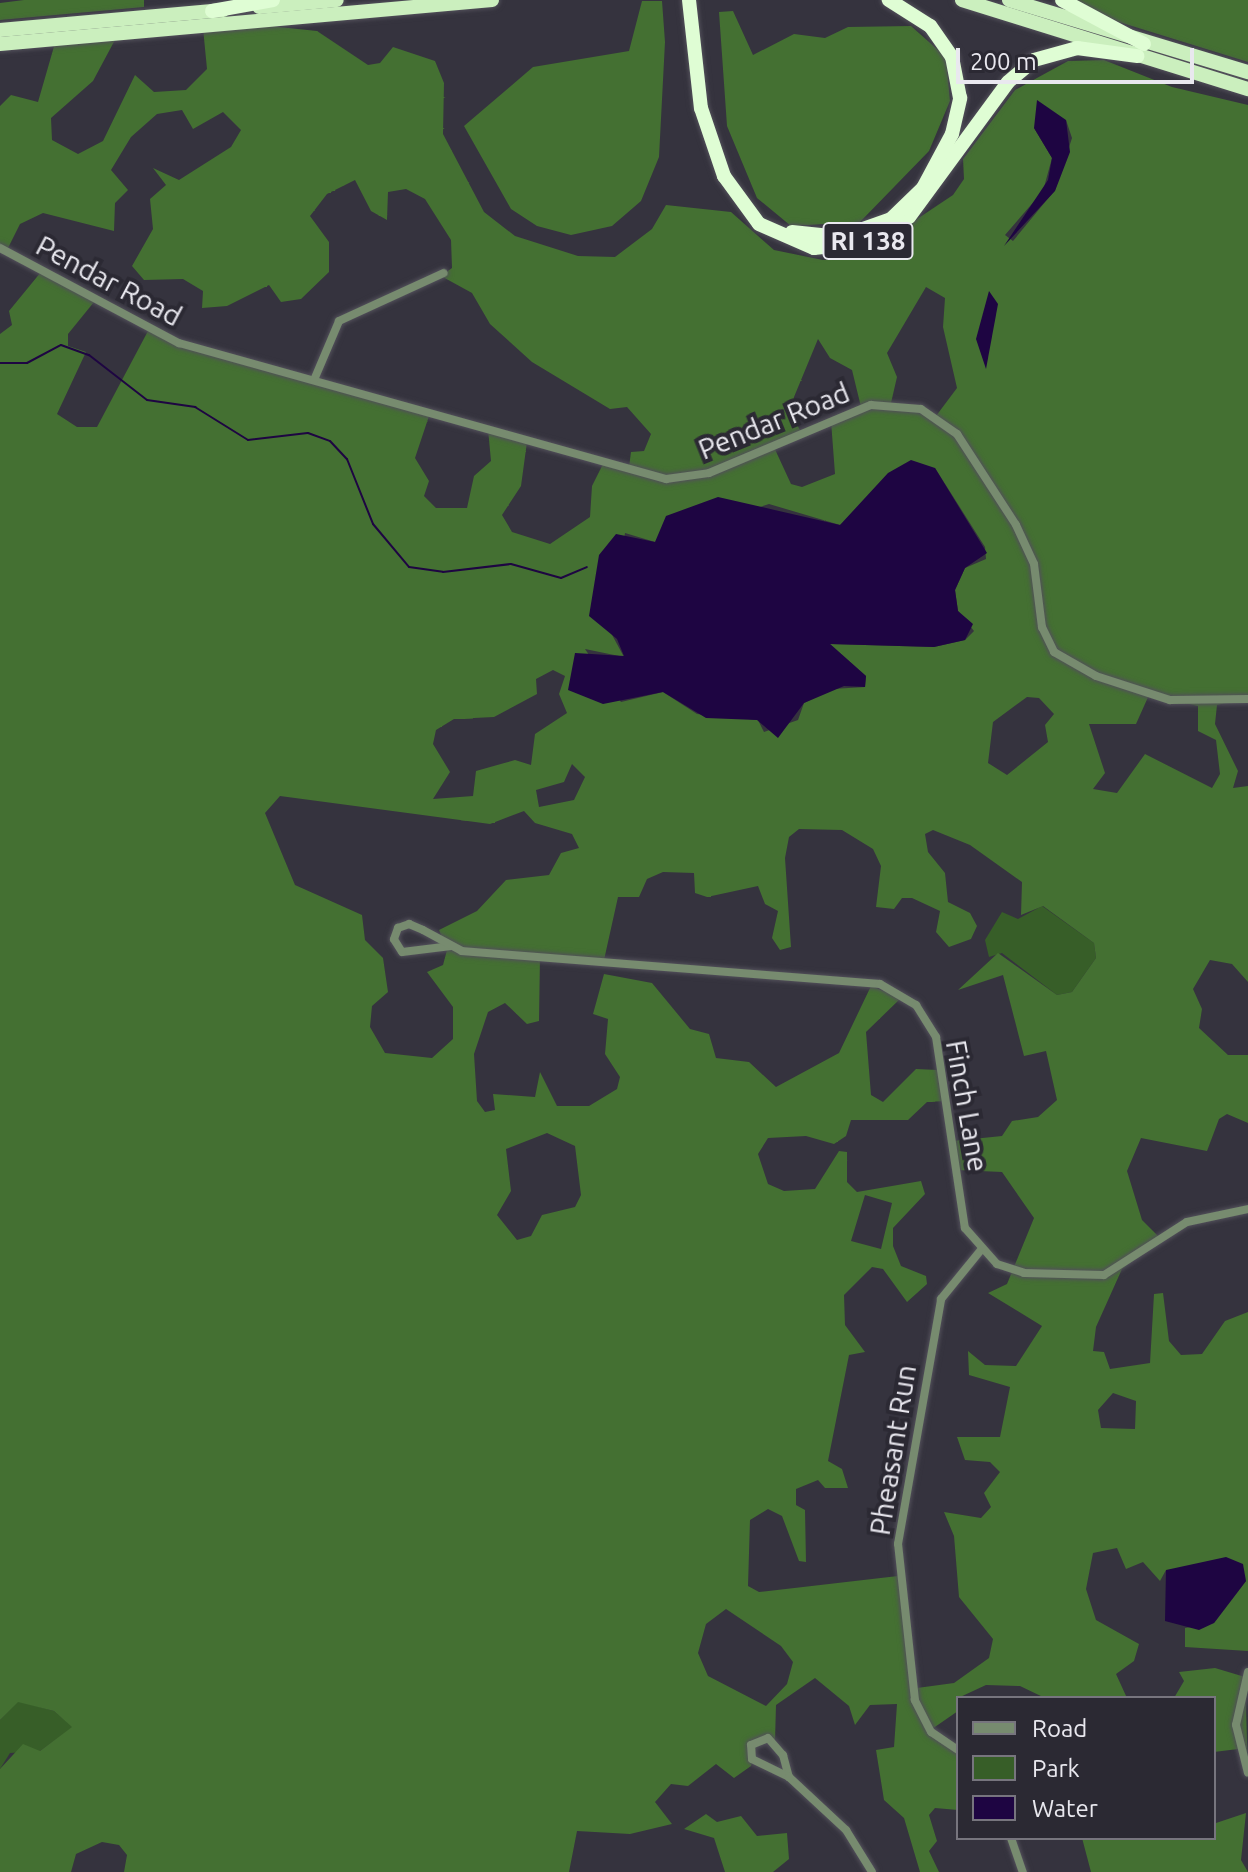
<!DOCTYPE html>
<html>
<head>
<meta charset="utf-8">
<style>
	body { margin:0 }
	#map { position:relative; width:1248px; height:1872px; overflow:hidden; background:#35333e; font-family:Ubuntu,sans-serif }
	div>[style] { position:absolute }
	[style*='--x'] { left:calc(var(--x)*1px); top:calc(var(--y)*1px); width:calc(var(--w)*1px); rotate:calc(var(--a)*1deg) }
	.green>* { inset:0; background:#375e28 }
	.forest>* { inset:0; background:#447032 }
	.water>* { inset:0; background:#1e0542 }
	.stream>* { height:2px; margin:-1px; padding:0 1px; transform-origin:1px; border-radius:1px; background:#1e0542 }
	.roads { filter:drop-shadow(0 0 2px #52505a) drop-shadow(0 0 2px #52505a) }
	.minor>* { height:8px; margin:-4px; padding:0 4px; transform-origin:4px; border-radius:4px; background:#778b6f }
	.trunk>* { height:14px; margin:-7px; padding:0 7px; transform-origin:7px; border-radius:7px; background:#cbefbe }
	.motorway>* { height:14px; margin:-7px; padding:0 7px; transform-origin:7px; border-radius:7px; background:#dffdd4 }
	span { translate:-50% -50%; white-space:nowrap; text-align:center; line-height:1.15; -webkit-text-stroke:8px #2b2933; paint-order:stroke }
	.shield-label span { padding:2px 6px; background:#2b2933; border:2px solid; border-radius:6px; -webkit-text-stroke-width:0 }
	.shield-label { font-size:26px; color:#e9e8ef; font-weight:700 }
	.street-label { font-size:28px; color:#e9e8ef }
	.legend { position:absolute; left:956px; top:1696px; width:260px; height:144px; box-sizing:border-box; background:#2b2933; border:2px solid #77757e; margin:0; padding:10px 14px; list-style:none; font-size:24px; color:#e9e8ef }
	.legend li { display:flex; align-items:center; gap:16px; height:40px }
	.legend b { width:40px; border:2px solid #77757e }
	.scale { position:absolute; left:956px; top:48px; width:238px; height:36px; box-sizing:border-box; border:4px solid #e9e8ef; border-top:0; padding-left:10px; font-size:24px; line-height:28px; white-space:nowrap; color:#e9e8ef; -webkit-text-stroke:6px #2b2933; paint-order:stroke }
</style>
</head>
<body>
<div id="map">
	<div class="green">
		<i style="clip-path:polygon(1042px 906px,1094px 943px,1096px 958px,1072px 992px,1057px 995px,1002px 953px,989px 957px,985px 940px,1002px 912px,1018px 919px)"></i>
		<i style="clip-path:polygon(18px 1701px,54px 1711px,73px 1727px,40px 1751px,10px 1753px,0 1769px,0 1720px)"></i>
	</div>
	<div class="forest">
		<i style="clip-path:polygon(24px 0,144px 0,144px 7px,0 20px,0 3px)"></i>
		<i style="clip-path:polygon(1075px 0,1248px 0,1248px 62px,1119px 22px)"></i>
		<i style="clip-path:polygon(642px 1px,662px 1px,665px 42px,659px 157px,641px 201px,612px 226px,571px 235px,537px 226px,511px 209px,464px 126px,533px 67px,629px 51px)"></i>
		<i style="clip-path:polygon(733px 11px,753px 55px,794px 34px,825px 38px,848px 27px,911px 26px,946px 57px,950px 101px,929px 151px,860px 222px,791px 226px,757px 198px,727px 126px,719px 12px)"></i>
		<i style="clip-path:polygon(evenodd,260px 25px,317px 31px,368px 65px,380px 63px,393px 47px,435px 61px,444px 83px,443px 134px,484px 212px,515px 236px,578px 256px,615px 257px,652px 229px,666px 205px,731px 212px,774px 250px,823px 260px,860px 257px,953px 195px,964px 179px,963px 159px,1015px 90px,1068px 61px,1104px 60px,1172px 87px,1248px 105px,1248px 698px,1217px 705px,1215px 724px,1238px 771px,1233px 788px,1248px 786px,1248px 982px,1232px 964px,1210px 960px,1193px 989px,1202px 1009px,1199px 1028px,1228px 1055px,1248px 1055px,1248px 1123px,1227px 1114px,1219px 1119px,1207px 1151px,1141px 1138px,1127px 1171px,1142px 1220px,1161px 1239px,1122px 1269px,1096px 1327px,1093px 1351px,1104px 1352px,1110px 1369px,1150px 1363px,1154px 1294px,1163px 1293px,1169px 1341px,1181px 1355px,1202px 1354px,1225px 1321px,1248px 1312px,1248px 1651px,1185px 1647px,1185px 1628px,1214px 1623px,1246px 1581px,1166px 1570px,1160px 1581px,1143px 1562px,1126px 1569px,1117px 1548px,1093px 1553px,1086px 1589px,1096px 1620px,1139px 1644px,1134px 1661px,1116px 1674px,1127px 1698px,1045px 1698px,1020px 1686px,986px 1685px,958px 1698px,958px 1711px,932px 1729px,958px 1755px,958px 1810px,935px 1808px,929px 1815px,937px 1841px,929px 1851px,939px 1872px,920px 1872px,904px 1818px,884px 1800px,876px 1750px,894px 1747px,897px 1704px,870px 1705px,855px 1725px,849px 1706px,815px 1678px,776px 1705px,775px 1741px,757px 1746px,751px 1766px,734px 1778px,716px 1764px,688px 1786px,671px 1784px,655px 1802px,672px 1824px,630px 1834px,577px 1831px,569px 1872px,124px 1872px,127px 1855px,119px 1845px,102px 1842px,76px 1854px,71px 1872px,0 1872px,0 1769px,23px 1744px,40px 1751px,72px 1727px,54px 1711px,18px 1702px,0 1720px,0 334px,12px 325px,9px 311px,41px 272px,94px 302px,68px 334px,68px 346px,86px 352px,57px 414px,77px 427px,97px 427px,148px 331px,430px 413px,415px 458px,429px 481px,424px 496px,436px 508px,467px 508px,474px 476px,491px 461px,488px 429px,527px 442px,521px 486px,502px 515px,512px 532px,550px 544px,590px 517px,592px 486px,604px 462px,629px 467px,631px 452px,644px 451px,651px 434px,627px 407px,610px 409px,532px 362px,490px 324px,472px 293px,441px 276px,452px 268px,451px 240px,425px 199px,406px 189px,388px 192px,387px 220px,371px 211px,355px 180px,327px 194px,310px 216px,329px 242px,329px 272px,301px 299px,281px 302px,269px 285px,227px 306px,202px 308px,203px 291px,183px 279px,144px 280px,132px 266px,153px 229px,150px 199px,166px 185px,153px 168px,179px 180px,231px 147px,241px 130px,223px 112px,193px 129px,182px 110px,157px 114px,131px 137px,111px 170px,128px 190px,115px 203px,114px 231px,43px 213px,20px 224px,7px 250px,0 249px,0 106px,11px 95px,38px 102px,55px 43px,116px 38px,93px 81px,51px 118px,52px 140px,78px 154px,103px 141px,135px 75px,154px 92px,186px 90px,207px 69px,203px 28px,260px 25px,1066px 120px,1072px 138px,1055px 190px,1013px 241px,1005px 235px,1043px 191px,1052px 158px,1034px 128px,1066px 120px,260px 25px,926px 287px,945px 298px,943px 327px,957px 388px,936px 416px,891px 403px,897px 377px,887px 353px,926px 287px,260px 25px,818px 339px,830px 358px,852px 370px,861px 407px,831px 421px,835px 474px,802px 487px,791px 484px,773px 445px,802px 434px,792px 415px,794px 397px,818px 339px,260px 25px,935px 468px,985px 547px,986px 559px,965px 568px,955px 590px,958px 611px,974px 631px,965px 640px,934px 647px,830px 644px,866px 676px,865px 687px,832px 689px,804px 703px,798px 720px,764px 732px,758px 720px,697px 714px,663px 692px,621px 702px,585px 649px,624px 657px,610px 631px,625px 533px,655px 542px,769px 504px,840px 525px,935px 468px,260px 25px,553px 670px,565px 676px,559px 694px,567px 713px,535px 734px,531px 765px,515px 760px,476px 771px,473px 796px,433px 799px,450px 772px,433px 744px,436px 730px,454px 719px,494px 717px,537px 694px,536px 679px,553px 670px,260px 25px,1149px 695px,1198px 706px,1198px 731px,1216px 740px,1220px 774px,1212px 788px,1145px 754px,1117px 793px,1093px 789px,1105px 773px,1089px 724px,1136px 724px,1149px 695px,260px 25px,1027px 697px,1039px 698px,1054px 714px,1045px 725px,1048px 742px,1007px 775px,988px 763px,993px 722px,1027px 697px,260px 25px,572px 764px,585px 777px,574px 800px,539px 807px,536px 790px,564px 782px,572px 764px,260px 25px,280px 796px,490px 824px,524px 811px,535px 823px,572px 834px,579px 848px,561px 853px,549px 875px,506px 880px,477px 911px,439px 930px,447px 950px,443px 965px,427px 972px,453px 1007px,453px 1039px,432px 1058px,385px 1053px,370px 1027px,372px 1006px,388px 992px,383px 958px,365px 940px,362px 915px,295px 885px,265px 813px,280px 796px,260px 25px,799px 829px,842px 830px,873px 849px,881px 866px,876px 907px,894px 909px,902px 898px,912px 898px,940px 911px,936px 932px,949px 947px,971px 939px,977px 926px,970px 913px,948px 902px,945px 873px,928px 852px,925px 834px,933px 830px,970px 845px,1022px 882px,1021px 915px,1043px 906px,1094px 943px,1096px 958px,1072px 992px,1057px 995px,998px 953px,958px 990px,1003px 975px,1024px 1056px,1046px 1051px,1057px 1100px,1038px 1117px,1012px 1121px,1002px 1136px,953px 1141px,957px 1170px,1002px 1172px,1034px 1218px,1007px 1284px,988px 1293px,1042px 1326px,1016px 1366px,985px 1365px,968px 1351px,969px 1375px,1010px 1387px,1000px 1437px,957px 1437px,965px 1460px,990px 1462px,1000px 1472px,984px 1493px,991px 1507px,981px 1518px,944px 1512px,954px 1536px,959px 1597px,993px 1639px,989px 1658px,954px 1683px,917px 1688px,898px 1576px,759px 1592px,748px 1586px,750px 1520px,768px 1509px,782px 1516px,799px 1561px,806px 1562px,805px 1510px,796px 1505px,796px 1489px,818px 1480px,825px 1488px,848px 1488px,842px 1469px,828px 1461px,849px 1355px,865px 1352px,845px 1325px,844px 1295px,872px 1267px,883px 1269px,907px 1302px,927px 1284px,926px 1276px,901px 1266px,893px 1246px,893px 1228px,925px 1194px,921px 1181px,857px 1192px,847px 1182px,847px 1152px,839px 1151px,815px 1189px,784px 1191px,768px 1184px,758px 1154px,768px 1138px,806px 1136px,834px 1144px,846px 1136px,851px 1120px,908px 1120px,927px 1102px,945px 1101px,938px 1070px,916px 1069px,883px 1102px,871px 1095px,866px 1032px,901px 998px,871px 986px,839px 1053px,776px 1087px,749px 1062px,716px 1058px,709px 1034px,690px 1029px,652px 983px,604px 974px,593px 1014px,608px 1019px,605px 1054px,620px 1077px,617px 1089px,589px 1106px,557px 1106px,540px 1072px,535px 1097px,493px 1094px,495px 1110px,485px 1112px,477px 1101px,474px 1054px,488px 1012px,505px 1003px,527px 1024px,539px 1021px,540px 957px,604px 960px,618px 897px,639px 897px,647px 879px,663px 872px,694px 873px,695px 893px,707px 897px,758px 886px,765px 904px,778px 911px,772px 938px,780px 950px,791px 947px,785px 858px,789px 837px,799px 829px,260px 25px,547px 1133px,575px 1146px,581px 1195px,575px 1207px,542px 1215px,531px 1236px,517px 1240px,497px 1215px,511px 1191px,506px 1149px,547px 1133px,260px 25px,865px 1195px,892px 1203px,881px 1249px,851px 1241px,865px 1195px,260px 25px,1113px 1393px,1136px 1401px,1135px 1429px,1101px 1428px,1098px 1410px,1113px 1393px,260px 25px,726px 1609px,781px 1646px,793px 1662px,787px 1684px,766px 1706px,708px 1676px,698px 1653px,706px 1624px,726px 1609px)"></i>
		<i style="clip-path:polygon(1215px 1668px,1245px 1677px,1248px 1774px,1238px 1749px,1214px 1752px,1214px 1698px,1174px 1698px,1184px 1681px,1179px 1672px)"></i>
		<i style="clip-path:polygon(1246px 1813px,1241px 1860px,1248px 1872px,1091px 1872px,1082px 1838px,1214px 1838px,1216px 1823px)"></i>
		<i style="clip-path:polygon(706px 1814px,717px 1822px,741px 1816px,757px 1836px,787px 1833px,789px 1859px,773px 1872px,725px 1872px,714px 1838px,684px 1829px)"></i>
	</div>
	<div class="water">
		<i style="clip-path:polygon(1037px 100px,1066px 120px,1070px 152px,1055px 191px,1004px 246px,1048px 180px,1052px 158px,1034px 128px)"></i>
		<i style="clip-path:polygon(989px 291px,998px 304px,986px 369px,976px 339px)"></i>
		<i style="clip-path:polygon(911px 460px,935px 468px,987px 553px,965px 568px,955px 590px,958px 611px,973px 624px,965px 640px,934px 647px,830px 644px,866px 676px,865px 687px,844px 686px,804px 703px,778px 738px,757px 720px,706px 718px,663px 692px,603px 704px,568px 690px,575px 653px,624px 656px,617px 639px,589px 616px,599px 555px,616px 534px,655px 542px,666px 516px,718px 497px,840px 525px,888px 473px)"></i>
		<i style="clip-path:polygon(1226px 1557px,1243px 1564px,1246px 1581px,1214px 1623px,1199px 1630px,1165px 1621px,1166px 1570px)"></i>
	</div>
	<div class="stream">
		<i style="--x:0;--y:363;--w:27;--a:0"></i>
		<i style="--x:27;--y:363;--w:38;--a:-28"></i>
		<i style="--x:61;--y:345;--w:30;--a:20"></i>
		<i style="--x:89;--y:355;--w:73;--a:37.8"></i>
		<i style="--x:147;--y:400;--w:49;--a:8.3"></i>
		<i style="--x:195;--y:407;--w:62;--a:31.9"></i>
		<i style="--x:248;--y:440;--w:60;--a:-6.7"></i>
		<i style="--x:308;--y:433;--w:23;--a:20"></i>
		<i style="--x:330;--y:441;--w:25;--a:47"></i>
		<i style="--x:347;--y:459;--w:70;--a:68.2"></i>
		<i style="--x:373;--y:524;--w:56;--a:50.1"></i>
		<i style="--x:409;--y:567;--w:34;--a:8"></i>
		<i style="--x:443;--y:572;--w:68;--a:-6.7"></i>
		<i style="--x:511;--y:564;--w:52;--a:15.6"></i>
		<i style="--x:561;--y:578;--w:28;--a:-23"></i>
	</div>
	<div class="roads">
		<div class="minor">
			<i style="--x:0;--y:248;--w:203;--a:28"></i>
			<i style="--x:179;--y:343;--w:506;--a:15.6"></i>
			<i style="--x:666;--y:479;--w:43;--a:-7.9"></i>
			<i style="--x:709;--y:473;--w:176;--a:-22.8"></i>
			<i style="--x:871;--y:405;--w:50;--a:4.6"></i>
			<i style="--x:921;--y:409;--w:44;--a:34.8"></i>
			<i style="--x:957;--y:434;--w:108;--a:57"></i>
			<i style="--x:1016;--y:525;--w:43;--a:65.2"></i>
			<i style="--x:1034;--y:564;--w:64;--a:82.8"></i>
			<i style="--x:1042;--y:627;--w:28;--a:64"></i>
			<i style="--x:1054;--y:652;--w:48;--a:29.7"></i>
			<i style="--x:1096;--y:676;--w:78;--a:18"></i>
			<i style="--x:1170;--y:700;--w:78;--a:-0.7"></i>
			<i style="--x:314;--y:380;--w:64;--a:-67"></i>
			<i style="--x:339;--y:321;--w:115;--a:-24.6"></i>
			<i style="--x:451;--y:946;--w:49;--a:173"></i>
			<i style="--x:402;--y:952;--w:15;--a:-122"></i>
			<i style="--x:394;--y:939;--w:12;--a:-70"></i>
			<i style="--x:398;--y:928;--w:12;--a:-20"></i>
			<i style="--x:409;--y:924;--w:15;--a:23"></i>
			<i style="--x:423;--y:930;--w:44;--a:28.3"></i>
			<i style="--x:462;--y:951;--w:419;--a:4.5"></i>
			<i style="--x:880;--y:984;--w:42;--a:30.3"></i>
			<i style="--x:916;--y:1005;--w:38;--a:58"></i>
			<i style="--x:936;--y:1037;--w:193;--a:81.4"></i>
			<i style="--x:965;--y:1228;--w:48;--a:48.4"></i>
			<i style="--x:997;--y:1264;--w:28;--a:18"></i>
			<i style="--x:1024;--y:1273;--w:80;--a:1.4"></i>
			<i style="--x:1104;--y:1275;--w:98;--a:-32.6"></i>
			<i style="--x:1187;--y:1222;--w:62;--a:-12"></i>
			<i style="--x:1248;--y:1672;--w:54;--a:102.8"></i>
			<i style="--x:1236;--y:1725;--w:49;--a:76"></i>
			<i style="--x:768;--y:1738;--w:23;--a:49"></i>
			<i style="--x:783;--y:1755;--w:23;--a:75"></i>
			<i style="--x:789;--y:1777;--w:41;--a:-154.1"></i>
			<i style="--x:752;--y:1759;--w:14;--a:-94"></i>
			<i style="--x:751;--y:1745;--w:18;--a:-22"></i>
			<i style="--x:958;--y:1750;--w:32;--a:-146"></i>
			<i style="--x:931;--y:1732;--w:36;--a:-117"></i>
			<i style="--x:915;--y:1700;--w:157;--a:-96.2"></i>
			<i style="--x:898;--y:1544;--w:249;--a:-80"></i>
			<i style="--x:941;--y:1299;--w:63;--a:-50.8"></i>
			<i style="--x:789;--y:1777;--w:78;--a:42.9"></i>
			<i style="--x:846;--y:1830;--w:49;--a:58.2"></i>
			<i style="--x:1011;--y:1838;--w:36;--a:71"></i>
		</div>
		<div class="trunk">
			<i style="--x:962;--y:0;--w:300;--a:17.3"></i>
			<i style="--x:1009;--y:0;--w:250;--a:16.8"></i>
			<i style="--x:259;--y:7;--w:78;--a:-5.1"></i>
			<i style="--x:0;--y:30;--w:224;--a:-5.1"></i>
			<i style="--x:0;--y:44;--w:494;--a:-5.1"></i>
		</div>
		<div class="motorway">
			<i style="--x:689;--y:0;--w:109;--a:83.7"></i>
			<i style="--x:701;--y:108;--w:72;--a:71.3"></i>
			<i style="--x:724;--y:176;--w:59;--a:53.9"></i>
			<i style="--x:759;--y:224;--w:60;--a:23.6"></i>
			<i style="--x:814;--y:248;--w:46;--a:-6.2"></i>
			<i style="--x:860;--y:243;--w:55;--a:-28"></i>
			<i style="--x:909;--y:217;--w:167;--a:-53.7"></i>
			<i style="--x:1008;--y:82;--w:34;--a:-40"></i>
			<i style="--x:1034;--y:60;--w:45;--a:-15.6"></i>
			<i style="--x:1077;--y:48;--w:61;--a:7.6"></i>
			<i style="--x:1062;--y:0;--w:93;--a:28.2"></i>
			<i style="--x:212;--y:11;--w:62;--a:-10.2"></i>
			<i style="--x:792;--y:232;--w:48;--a:5.9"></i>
			<i style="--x:840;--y:237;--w:54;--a:-19.4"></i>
			<i style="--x:891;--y:219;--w:45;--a:-44.1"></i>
			<i style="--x:923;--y:188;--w:61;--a:-61.8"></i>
			<i style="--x:952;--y:134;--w:37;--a:-77"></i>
			<i style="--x:960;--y:98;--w:42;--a:-101"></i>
			<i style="--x:952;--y:57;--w:38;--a:-125"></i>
			<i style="--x:930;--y:26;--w:49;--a:-147.6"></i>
		</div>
	</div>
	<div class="shield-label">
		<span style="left:868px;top:241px">RI 138</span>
	</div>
	<div class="street-label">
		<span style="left:109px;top:281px;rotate:28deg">Pendar Road</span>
		<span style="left:774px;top:421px;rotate:-22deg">Pendar Road</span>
		<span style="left:967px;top:1106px;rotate:80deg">Finch Lane</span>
		<span style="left:893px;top:1450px;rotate:-81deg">Pheasant Run</span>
	</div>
	<ul class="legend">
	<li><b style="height:10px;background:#778b6f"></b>Road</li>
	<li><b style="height:22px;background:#375e28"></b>Park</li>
	<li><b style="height:22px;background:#1e0542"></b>Water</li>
	</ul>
	<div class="scale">200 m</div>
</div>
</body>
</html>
